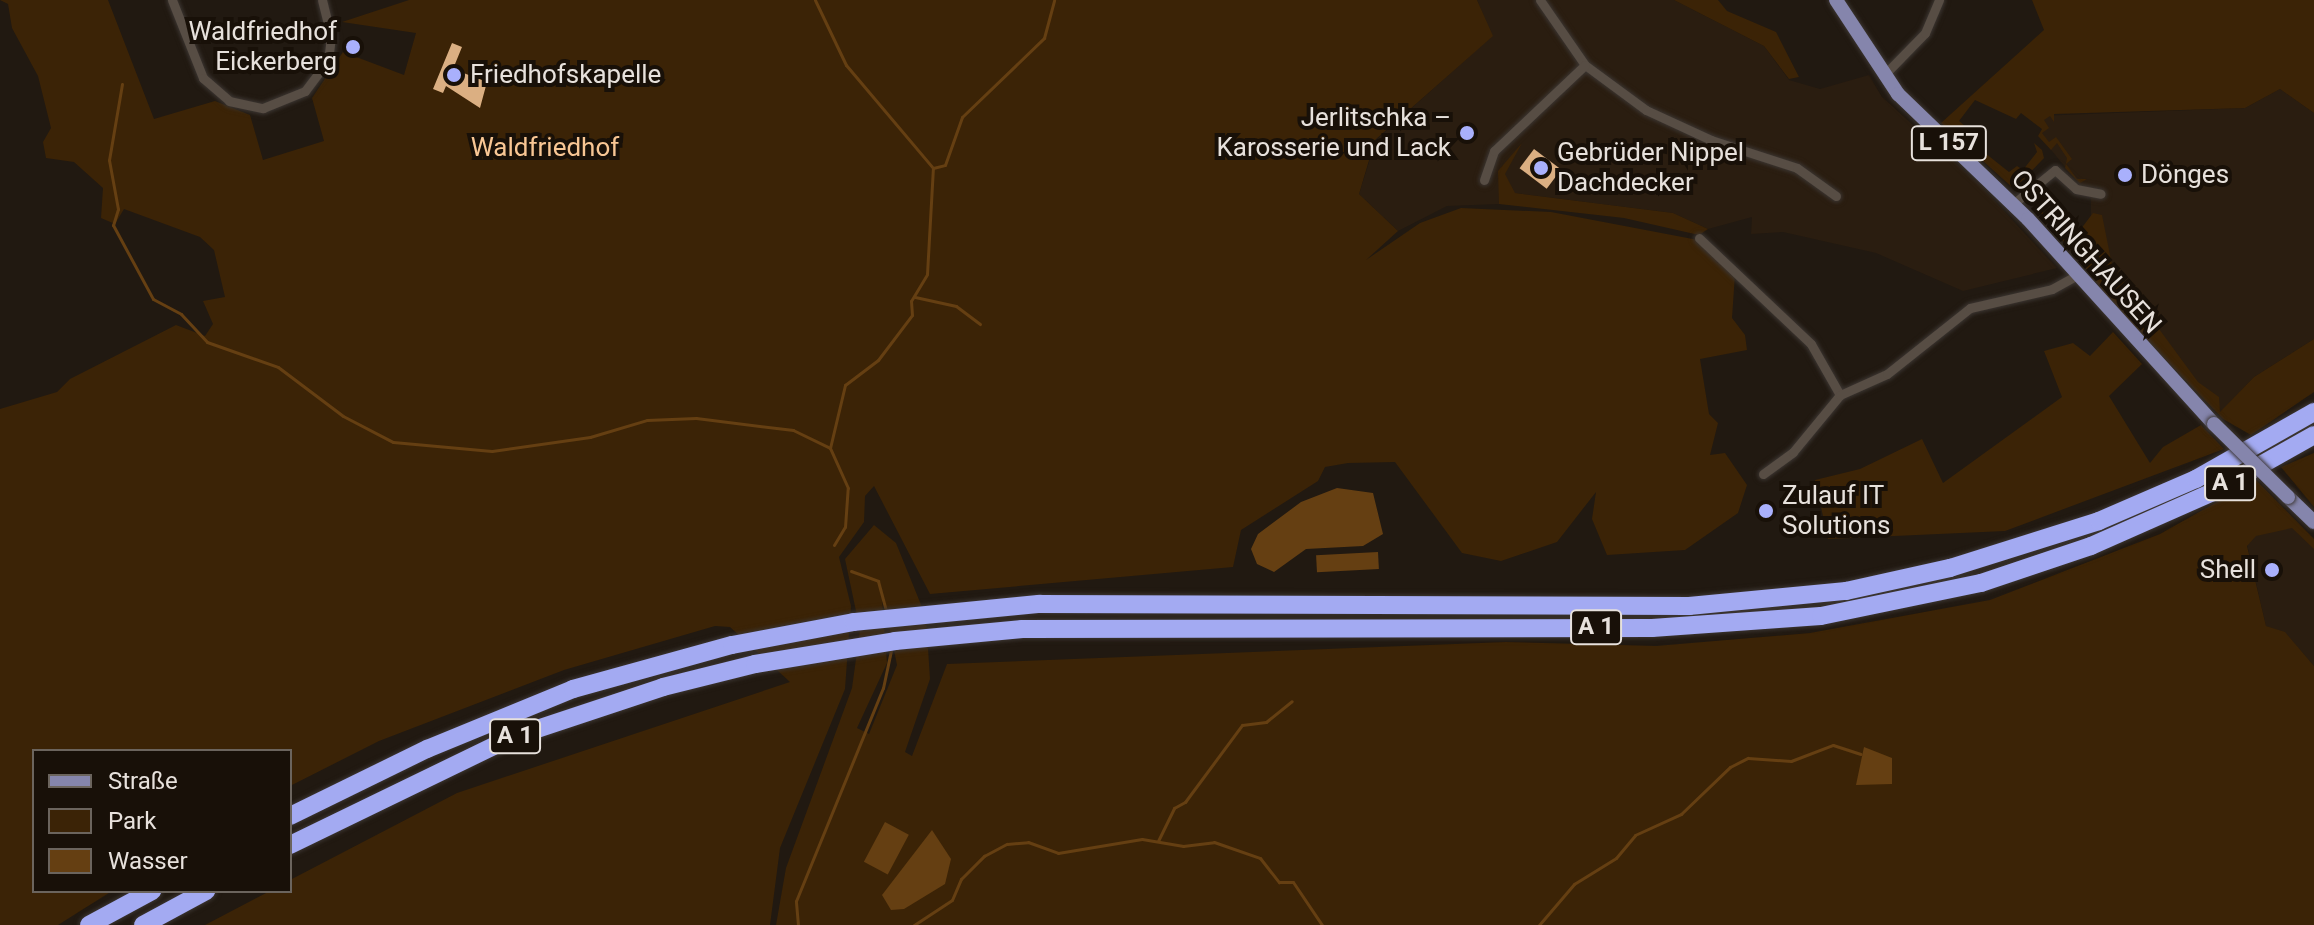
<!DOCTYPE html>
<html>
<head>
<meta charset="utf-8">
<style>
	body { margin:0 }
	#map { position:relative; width:2314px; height:925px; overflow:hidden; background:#211911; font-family:Roboto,sans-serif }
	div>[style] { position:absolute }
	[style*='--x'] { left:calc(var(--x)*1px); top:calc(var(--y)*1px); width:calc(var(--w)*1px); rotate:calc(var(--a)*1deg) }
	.built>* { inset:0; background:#2a1d10 }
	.green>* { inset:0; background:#3b2306 }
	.water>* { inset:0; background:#653f12; transform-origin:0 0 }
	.stream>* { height:3px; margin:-1.5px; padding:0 1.5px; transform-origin:1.5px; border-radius:1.5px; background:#653f12 }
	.building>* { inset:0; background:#dbaf82; transform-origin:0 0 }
	.roads { filter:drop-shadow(0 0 2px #3b3531) drop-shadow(0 0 2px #3b3531) }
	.street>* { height:9px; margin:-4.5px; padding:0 4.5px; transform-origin:4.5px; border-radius:4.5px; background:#574d44 }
	.primary>* { height:14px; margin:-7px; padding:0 7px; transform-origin:7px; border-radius:7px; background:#8585ac }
	.highway>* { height:18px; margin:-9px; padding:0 9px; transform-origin:9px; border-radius:9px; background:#a3aaf2 }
	.bridges { filter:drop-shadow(0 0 2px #3b3531) drop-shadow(0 0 2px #3b3531) }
	.primary-bridge>* { height:14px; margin:-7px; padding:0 7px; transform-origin:7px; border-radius:7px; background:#8585ac }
	.dots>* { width:22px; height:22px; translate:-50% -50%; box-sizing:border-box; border:4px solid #181008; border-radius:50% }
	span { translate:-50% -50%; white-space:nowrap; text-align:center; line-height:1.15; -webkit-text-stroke:8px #181008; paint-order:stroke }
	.shield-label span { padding:2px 6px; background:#181008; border:2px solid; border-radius:6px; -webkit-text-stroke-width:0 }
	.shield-label { font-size:24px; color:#e7e1dc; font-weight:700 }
	.poi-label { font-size:26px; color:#e7e1dc }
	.right { translate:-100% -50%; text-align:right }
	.left { translate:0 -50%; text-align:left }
	.park-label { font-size:26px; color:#f8c694 }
	.street-label { font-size:26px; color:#e7e1dc }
	.legend { position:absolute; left:32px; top:749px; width:260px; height:144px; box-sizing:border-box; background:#181008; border:2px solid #6b645d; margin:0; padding:10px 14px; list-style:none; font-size:24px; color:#e7e1dc }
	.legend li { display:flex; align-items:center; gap:16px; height:40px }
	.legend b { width:40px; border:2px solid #6b645d }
</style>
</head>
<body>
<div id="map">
	<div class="built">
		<i style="clip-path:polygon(1477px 0,1674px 0,1764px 46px,1789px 80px,1820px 89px,1869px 75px,1882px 97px,1980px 185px,2057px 268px,1963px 291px,1876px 253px,1783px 232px,1751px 234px,1752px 217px,1708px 229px,1673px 213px,1515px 193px,1499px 204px,1447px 206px,1398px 231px,1359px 194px,1376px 140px,1492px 36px)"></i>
		<i style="clip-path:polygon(2280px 89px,2314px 113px,2314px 339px,2254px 377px,2220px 413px,2064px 245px,2091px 219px,2091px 199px,2039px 135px,2044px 128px,2037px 116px,2245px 108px)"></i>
		<i style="clip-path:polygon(2299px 525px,2314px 539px,2314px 666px,2285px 633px,2266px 626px,2243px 527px)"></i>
	</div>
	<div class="green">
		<i style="clip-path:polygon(0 0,108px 0,154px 119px,215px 101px,250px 115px,263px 160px,324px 141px,312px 98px,343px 52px,404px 75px,416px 33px,342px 22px,409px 0,1477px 0,1493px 36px,1375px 140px,1359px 194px,1398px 231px,1366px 260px,1420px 223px,1461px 208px,1551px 212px,1698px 240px,1735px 274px,1732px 318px,1745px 335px,1747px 350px,1700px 359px,1709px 414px,1718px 423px,1710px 455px,1725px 453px,1747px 485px,1738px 513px,1685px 550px,1607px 555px,1592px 519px,1596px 492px,1557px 542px,1501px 561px,1462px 553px,1395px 462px,1348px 463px,1325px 467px,1318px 481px,1241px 530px,1233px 567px,930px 594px,874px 486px,865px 496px,864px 522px,839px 557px,851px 606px,845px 689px,780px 848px,770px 925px,205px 925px,270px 891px,290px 891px,290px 880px,457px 793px,790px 682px,730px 627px,715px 626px,564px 670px,379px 741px,290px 786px,290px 751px,34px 751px,34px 891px,112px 891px,58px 925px,0 925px,0 409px,57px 392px,70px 379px,176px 325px,205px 336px,213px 324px,203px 301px,225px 297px,214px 250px,200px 237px,124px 209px,115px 224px,101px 218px,103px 188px,74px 162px,46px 158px,43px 142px,51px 128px,38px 76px,12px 28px,8px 4px)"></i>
		<i style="clip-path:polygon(1674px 0,1718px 0,1727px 11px,1776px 32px,1799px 77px,1789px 79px,1764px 46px)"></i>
		<i style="clip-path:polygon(2032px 0,2314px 0,2314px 113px,2280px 89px,2245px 108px,2054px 114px,2054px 122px,2050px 116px,2044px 120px,2049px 128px,2042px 133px,2049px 142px,2056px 137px,2072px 159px,2066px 164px,2077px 179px,2087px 179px,2080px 183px,2065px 168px,2067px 158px,2057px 143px,2051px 150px,2038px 136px,2042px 129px,2021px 113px,2016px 119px,1975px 100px,1959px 121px,1965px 126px,1961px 134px,2009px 172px,2017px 166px,2023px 170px,2037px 152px,2034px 143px,2042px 150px,2044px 158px,2014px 189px,1941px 123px,2044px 30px)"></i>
		<i style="clip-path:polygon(1522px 143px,1505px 174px,1515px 193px,1673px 213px,1708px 229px,1699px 235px,1624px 218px,1499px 204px,1498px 171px)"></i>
		<i style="clip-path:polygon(2029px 198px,2058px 228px,2077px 234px,2093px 213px,2102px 215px,2112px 265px,2198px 382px,2219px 397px,2220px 412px,2254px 377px,2314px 339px,2314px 392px,2251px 435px,2223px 419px,2122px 314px)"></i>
		<i style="clip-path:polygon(2113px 332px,2142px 364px,2109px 396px,2150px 463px,2163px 447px,2201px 425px,2224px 449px,2005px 531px,1828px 539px,1815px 480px,1860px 469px,1922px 439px,1943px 483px,2062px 397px,2044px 351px,2073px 343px,2090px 356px)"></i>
		<i style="clip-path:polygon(2314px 453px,2314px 507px,2281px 467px)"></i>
		<i style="clip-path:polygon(evenodd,2256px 480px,2314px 539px,2314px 549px,2292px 528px,2256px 536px,2247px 546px,2266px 626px,2285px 632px,2314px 666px,2314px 925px,776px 925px,786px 868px,852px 688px,860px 630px,845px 559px,874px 525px,896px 543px,926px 617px,930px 679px,905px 752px,912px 756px,947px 664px,1506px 642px,1656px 646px,1810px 633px,1990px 600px,2160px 534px,2256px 480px,881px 586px,897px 665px,869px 734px,857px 728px,887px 663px,881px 586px)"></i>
	</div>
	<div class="water">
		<i style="clip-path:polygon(1337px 488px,1373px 493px,1383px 534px,1363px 546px,1306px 549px,1274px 572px,1257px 564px,1251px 549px,1258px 534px,1301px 502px)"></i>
		<i style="left:1378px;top:552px;width:17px;height:62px;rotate:87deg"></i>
		<i style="clip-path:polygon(1864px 747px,1892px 758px,1892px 784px,1856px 785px)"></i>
		<i style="left:885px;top:822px;width:27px;height:45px;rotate:28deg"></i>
		<i style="clip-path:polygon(932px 830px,951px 859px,945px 884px,904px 909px,891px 910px,882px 895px)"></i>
	</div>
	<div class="stream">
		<i style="--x:815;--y:0;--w:72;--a:64.5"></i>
		<i style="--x:846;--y:65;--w:135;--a:49.8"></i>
		<i style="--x:122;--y:84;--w:77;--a:99.7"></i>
		<i style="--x:109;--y:160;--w:50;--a:79.6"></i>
		<i style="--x:118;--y:209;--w:17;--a:107"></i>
		<i style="--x:113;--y:225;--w:84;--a:61.6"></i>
		<i style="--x:153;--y:299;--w:32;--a:28"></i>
		<i style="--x:181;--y:314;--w:38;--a:47"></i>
		<i style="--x:207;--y:342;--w:75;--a:19.4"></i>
		<i style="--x:278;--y:367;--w:81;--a:37"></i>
		<i style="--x:343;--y:416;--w:56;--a:27.5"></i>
		<i style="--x:393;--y:442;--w:99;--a:5.2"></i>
		<i style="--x:492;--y:451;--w:99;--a:-8.1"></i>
		<i style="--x:590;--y:437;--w:59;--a:-16.6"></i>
		<i style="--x:647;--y:420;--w:49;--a:-2.3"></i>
		<i style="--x:696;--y:418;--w:98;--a:7.1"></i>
		<i style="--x:793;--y:430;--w:41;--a:25.9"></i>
		<i style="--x:933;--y:168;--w:12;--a:-14"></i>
		<i style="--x:945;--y:165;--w:51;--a:-70.5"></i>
		<i style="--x:962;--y:117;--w:114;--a:-43.9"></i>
		<i style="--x:1044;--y:38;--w:39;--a:-75"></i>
		<i style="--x:915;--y:297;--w:42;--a:12.4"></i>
		<i style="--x:956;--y:306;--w:30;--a:37"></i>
		<i style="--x:834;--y:545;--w:21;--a:-59"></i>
		<i style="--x:845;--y:527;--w:39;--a:-86"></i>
		<i style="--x:848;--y:488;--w:44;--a:-114.2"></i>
		<i style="--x:830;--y:448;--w:65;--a:-76.6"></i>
		<i style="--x:845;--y:385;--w:41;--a:-37.1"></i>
		<i style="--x:878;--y:360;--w:56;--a:-52.9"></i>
		<i style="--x:912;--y:315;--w:14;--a:-94"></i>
		<i style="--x:911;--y:301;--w:31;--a:-59"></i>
		<i style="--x:927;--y:274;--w:106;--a:-86.8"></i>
		<i style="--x:851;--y:571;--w:29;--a:20"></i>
		<i style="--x:878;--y:581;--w:30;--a:75"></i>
		<i style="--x:1158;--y:841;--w:37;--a:-64"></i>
		<i style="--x:1174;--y:808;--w:13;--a:-29"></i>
		<i style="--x:1185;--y:802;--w:96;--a:-53.5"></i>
		<i style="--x:1242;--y:725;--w:24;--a:-7"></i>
		<i style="--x:1266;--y:722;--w:33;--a:-39"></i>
		<i style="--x:798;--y:925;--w:24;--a:-95"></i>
		<i style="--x:796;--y:901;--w:230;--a:-67.8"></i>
		<i style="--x:883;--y:688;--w:39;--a:-78"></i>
		<i style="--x:914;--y:925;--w:45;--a:-33.3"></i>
		<i style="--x:952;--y:900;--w:23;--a:-67"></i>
		<i style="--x:961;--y:879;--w:33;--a:-45"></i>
		<i style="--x:984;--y:856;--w:26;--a:-28"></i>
		<i style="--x:1007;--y:844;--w:21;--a:-5"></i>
		<i style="--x:1028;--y:842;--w:32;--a:20"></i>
		<i style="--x:1058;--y:853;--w:85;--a:-9.5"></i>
		<i style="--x:1142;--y:839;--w:42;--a:9.7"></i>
		<i style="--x:1183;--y:846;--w:31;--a:-7"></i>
		<i style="--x:1214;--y:842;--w:49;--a:19.2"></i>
		<i style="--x:1260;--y:858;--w:31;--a:52"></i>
		<i style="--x:1279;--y:882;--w:14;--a:0"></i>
		<i style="--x:1293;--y:882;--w:52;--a:56"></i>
		<i style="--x:1539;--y:925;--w:54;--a:-49.5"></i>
		<i style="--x:1574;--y:884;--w:49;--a:-31.8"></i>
		<i style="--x:1616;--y:858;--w:30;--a:-50"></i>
		<i style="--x:1635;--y:835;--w:51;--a:-24.5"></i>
		<i style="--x:1681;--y:814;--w:68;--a:-43.8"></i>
		<i style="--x:1730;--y:767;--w:20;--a:-27"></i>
		<i style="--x:1748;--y:758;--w:43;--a:4"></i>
		<i style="--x:1791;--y:761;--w:45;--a:-20.9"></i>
		<i style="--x:1833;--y:745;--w:29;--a:18"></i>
	</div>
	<div class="building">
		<i style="clip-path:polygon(452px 43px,462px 47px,453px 69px,487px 82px,480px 108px,446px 86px,443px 93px,433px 89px)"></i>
		<i style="left:1534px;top:149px;width:34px;height:24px;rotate:37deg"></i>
	</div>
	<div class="roads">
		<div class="street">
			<i style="--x:172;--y:0;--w:84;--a:68.3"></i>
			<i style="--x:203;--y:78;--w:35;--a:41"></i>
			<i style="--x:229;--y:101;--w:35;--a:12"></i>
			<i style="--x:263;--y:108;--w:45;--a:-22"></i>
			<i style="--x:305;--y:91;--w:38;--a:-53"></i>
			<i style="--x:328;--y:61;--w:25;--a:-83"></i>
			<i style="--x:331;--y:36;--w:37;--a:-104"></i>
			<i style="--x:1540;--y:0;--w:79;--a:55.3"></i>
			<i style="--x:1585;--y:65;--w:76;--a:36.4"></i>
			<i style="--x:1646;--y:110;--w:72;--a:24.8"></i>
			<i style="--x:1711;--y:140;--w:90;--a:18"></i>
			<i style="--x:1797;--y:168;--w:48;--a:35.7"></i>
			<i style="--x:1883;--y:76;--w:60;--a:-45.7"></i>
			<i style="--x:1925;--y:33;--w:36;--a:-67"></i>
			<i style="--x:1484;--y:180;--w:31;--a:-71"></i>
			<i style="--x:1494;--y:151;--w:125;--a:-43.4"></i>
			<i style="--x:2013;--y:204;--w:54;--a:-39"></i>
			<i style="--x:2055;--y:170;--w:28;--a:42"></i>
			<i style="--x:2076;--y:189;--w:25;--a:11"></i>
			<i style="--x:1699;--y:238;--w:154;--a:43.4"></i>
			<i style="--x:1811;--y:344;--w:59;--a:60.4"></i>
			<i style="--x:1763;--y:474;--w:37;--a:-36"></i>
			<i style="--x:1793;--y:452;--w:74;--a:-50.5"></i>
			<i style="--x:1840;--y:395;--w:51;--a:-24.1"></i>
			<i style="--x:1887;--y:374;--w:106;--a:-38.5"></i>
			<i style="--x:1970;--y:308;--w:84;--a:-13"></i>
			<i style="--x:2052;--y:289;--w:29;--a:-29"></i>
		</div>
		<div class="primary">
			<i style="--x:1836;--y:0;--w:113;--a:56.6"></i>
			<i style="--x:1898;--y:94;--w:180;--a:43.9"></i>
			<i style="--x:2028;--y:219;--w:277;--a:47.8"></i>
			<i style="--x:2288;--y:497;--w:36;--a:44"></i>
		</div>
		<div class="highway">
			<i style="--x:290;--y:816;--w:153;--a:-26.1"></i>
			<i style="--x:427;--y:749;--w:158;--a:-22.3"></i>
			<i style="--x:573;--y:689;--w:165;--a:-15.5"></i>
			<i style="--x:732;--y:645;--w:124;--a:-10.7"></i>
			<i style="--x:854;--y:622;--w:186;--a:-5.6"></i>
			<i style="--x:1039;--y:604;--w:650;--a:0.18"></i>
			<i style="--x:1689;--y:606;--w:158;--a:-5.5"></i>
			<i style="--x:1846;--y:591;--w:107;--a:-12.5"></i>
			<i style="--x:1950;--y:568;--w:156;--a:-17.5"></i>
			<i style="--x:2099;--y:521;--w:106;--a:-23.4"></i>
			<i style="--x:2196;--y:479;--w:136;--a:-29.6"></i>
			<i style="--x:290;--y:845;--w:245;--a:-25.9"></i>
			<i style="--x:510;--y:738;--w:161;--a:-18.4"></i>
			<i style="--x:663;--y:687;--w:95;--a:-14"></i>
			<i style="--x:755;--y:664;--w:142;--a:-9.3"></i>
			<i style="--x:895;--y:641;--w:128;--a:-5.4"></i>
			<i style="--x:1022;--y:629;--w:630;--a:-0.09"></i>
			<i style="--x:1652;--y:628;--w:169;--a:-4.1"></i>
			<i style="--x:1821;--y:616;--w:163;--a:-11.7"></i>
			<i style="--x:1981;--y:583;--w:116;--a:-18.6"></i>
			<i style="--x:2091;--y:546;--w:133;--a:-23.9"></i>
			<i style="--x:2213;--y:492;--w:116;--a:-29.4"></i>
			<i style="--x:89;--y:925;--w:72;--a:-28.4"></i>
			<i style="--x:143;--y:925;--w:72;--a:-28.4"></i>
		</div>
	</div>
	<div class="bridges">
		<div class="primary-bridge">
			<i style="--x:2214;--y:424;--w:104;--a:44.6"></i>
		</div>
	</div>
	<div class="dots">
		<i style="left:353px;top:47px;background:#a9b0fc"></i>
		<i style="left:454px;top:75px;background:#a9b0fc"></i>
		<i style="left:1467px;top:133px;background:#a9b0fc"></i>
		<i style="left:1541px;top:168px;background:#a9b0fc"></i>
		<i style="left:2125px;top:175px;background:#a9b0fc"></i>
		<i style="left:1766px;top:511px;background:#a9b0fc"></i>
		<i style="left:2272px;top:570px;background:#a9b0fc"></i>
	</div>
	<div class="shield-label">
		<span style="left:1949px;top:143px">L 157</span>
		<span style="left:2230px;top:483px">A 1</span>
		<span style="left:1596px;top:627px">A 1</span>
		<span style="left:515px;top:736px">A 1</span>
	</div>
	<div class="poi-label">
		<span class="right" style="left:337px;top:47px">Waldfriedhof<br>Eickerberg</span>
		<span class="left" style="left:470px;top:75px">Friedhofskapelle</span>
		<span class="right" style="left:1451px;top:133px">Jerlitschka –<br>Karosserie und Lack</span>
		<span class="left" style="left:1557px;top:168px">Gebrüder Nippel<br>Dachdecker</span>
		<span class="left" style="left:2141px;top:175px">Dönges</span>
		<span class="left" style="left:1782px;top:511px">Zulauf IT<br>Solutions</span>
		<span class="right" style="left:2256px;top:570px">Shell</span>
	</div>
	<div class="park-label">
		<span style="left:545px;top:148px">Waldfriedhof</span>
	</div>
	<div class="street-label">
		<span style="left:2086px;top:252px;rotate:48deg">OSTRINGHAUSEN</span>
	</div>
	<ul class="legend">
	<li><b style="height:10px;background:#8585ac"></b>Straße</li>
	<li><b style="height:22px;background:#3b2306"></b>Park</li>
	<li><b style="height:22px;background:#653f12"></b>Wasser</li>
	</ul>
</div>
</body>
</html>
